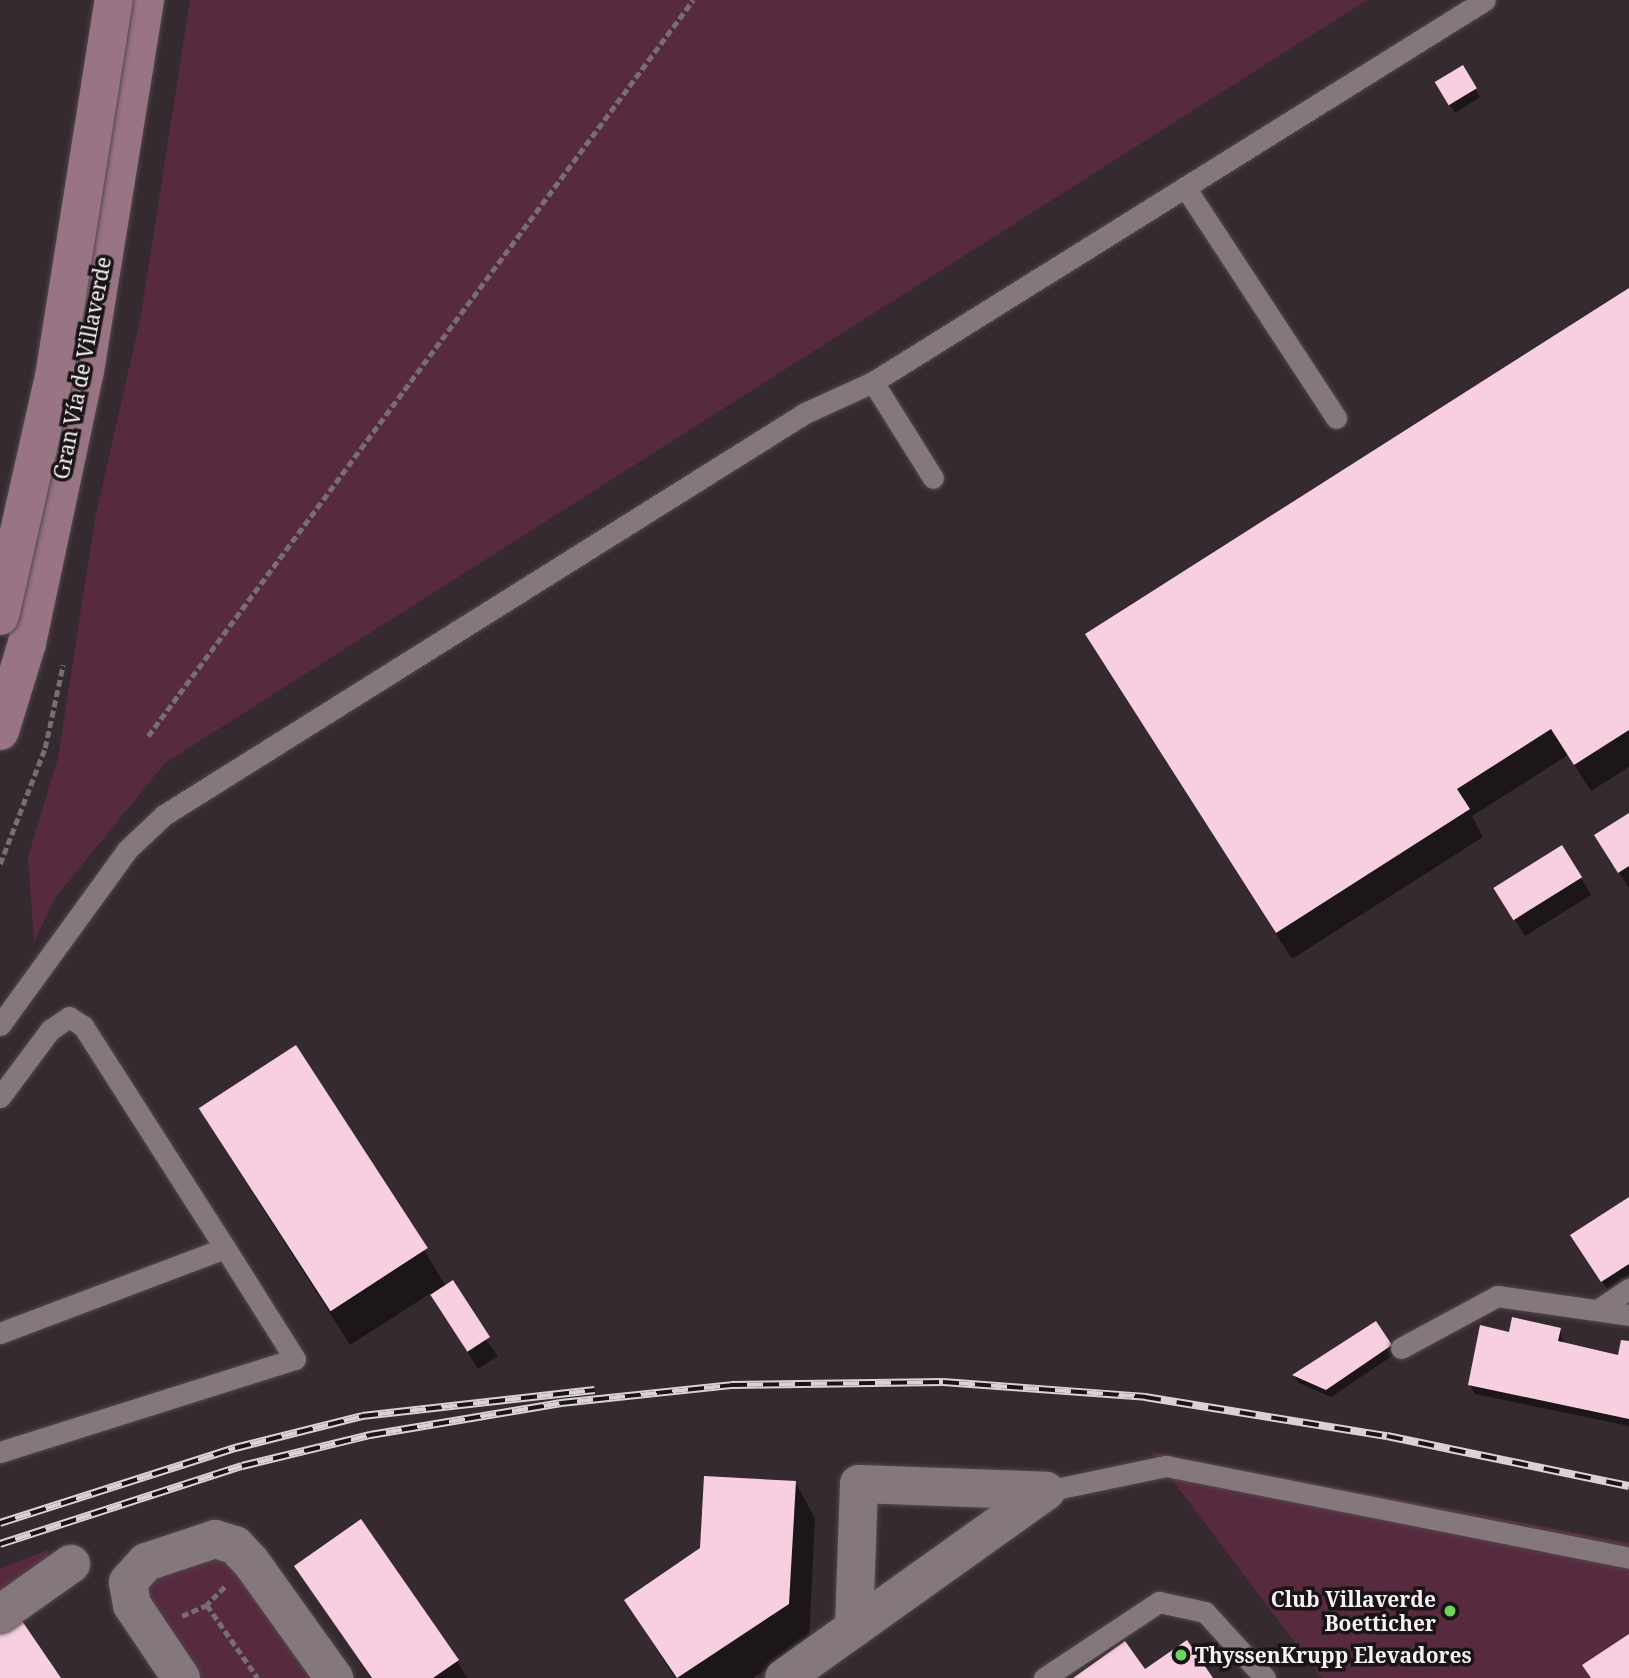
<!DOCTYPE html>
<html>
<head>
<meta charset="utf-8">
<style>
	body { margin:0 }
	#map { position:relative; width:1629px; height:1678px; overflow:hidden; background:#352a2f; font-family:"Noto Serif",serif }
	div>[style] { position:absolute }
	[style*='--x'] { left:calc(var(--x)*1px); top:calc(var(--y)*1px); width:calc(var(--w)*1px); rotate:calc(var(--a)*1deg) }
	.green>* { inset:0; background:#582a40 }
	.shadow>* { inset:0; background:#0007 }
	.building>* { inset:0; background:#f7cfe0; transform-origin:0 0 }
	.path>* { height:4.5px; margin-top:-2.25px; transform-origin:0; background:repeating-linear-gradient(90deg,#786e72 0 7px,transparent 0 10.5px) }
	.roads { filter:drop-shadow(0 0 2px #51484c) drop-shadow(0 0 2px #51484c) }
	.lane>* { height:21px; margin:-10.5px; padding:0 10.5px; transform-origin:10.5px; border-radius:10.5px; background:#85787d }
	.street>* { height:38px; margin:-19px; padding:0 19px; transform-origin:19px; border-radius:19px; background:#85787d }
	.secondary>* { height:38px; margin:-19px; padding:0 19px; transform-origin:19px; border-radius:19px; background:#997485 }
	.rail>* { height:8px; margin-top:-4px; transform-origin:0; background:repeating-linear-gradient(90deg,#191416 0 16px,#dad2d5 0 32px); box-sizing:border-box; border-block:2px solid #dad2d5 }
	.bridges { filter:drop-shadow(0 0 2px #51484c) drop-shadow(0 0 2px #51484c) }
	.secondary-bridge>* { height:38px; margin:-19px; padding:0 19px; transform-origin:19px; border-radius:19px; background:#997485 }
	.dots>* { width:19px; height:19px; translate:-50% -50%; box-sizing:border-box; border:4px solid #191416; border-radius:50% }
	span { translate:-50% -50%; white-space:nowrap; text-align:center; line-height:1.15; -webkit-text-stroke:7px #191416; paint-order:stroke }
	.street-label { font-size:21px; color:#f8f0f3 }
	.poi-label { font-size:21px; color:#f8f0f3; font-weight:700 }
	.right { translate:-100% -50%; text-align:right }
	.left { translate:0 -50%; text-align:left }
</style>
</head>
<body>
<div id="map">
	<div class="green">
		<i style="clip-path:polygon(190px 0,1367px 0,165px 763px,55px 898px,34px 942px,28px 857px,58px 758px,95px 519px,141px 315px)"></i>
		<i style="clip-path:polygon(1151px 1452px,1629px 1543px,1629px 1678px,1322px 1678px)"></i>
		<i style="clip-path:polygon(47px 1550px,52px 1560px,0 1598px,0 1569px)"></i>
		<i style="clip-path:polygon(223px 1550px,324px 1678px,191px 1678px,140px 1590px,144px 1578px)"></i>
	</div>
	<div class="shadow">
		<i style="clip-path:polygon(1462px 67px,1480px 97px,1455px 113px,1442px 92px)"></i>
		<i style="clip-path:polygon(1629px 291px,1629px 767px,1591px 791px,1568px 755px,1472px 816px,1483px 837px,1292px 959px,1103px 662px)"></i>
		<i style="clip-path:polygon(1629px 815px,1629px 888px,1607px 854px)"></i>
		<i style="clip-path:polygon(1581px 878px,1591px 895px,1525px 936px,1507px 907px)"></i>
		<i style="clip-path:polygon(221px 1143px,424px 1250px,446px 1286px,498px 1356px,478px 1369px,431px 1293px,350px 1345px)"></i>
		<i style="clip-path:polygon(1629px 1199px,1629px 1275px,1607px 1289px,1577px 1243px)"></i>
		<i style="clip-path:polygon(1375px 1323px,1395px 1354px,1331px 1397px,1299px 1383px,1294px 1375px)"></i>
		<i style="clip-path:polygon(1560px 1329px,1563px 1344px,1620px 1357px,1629px 1343px,1629px 1426px,1475px 1394px,1470px 1385px,1510px 1334px)"></i>
		<i style="clip-path:polygon(795px 1482px,815px 1518px,809px 1640px,753px 1678px,675px 1678px,626px 1601px)"></i>
		<i style="clip-path:polygon(296px 1567px,457px 1661px,467px 1678px,371px 1678px)"></i>
	</div>
	<div class="building">
		<i style="left:1463px;top:65px;width:27px;height:33px;rotate:59deg"></i>
		<i style="clip-path:polygon(1629px 288px,1629px 730px,1574px 765px,1551px 729px,1457px 789px,1470px 809px,1276px 933px,1085px 634px)"></i>
		<i style="clip-path:polygon(1629px 813px,1629px 866px,1618px 873px,1594px 835px)"></i>
		<i style="left:1562px;top:845px;width:38px;height:81px;rotate:58deg"></i>
		<i style="left:296px;top:1045px;width:242px;height:116px;rotate:57deg"></i>
		<i style="clip-path:polygon(1629px 1197px,1629px 1264px,1601px 1282px,1570px 1235px)"></i>
		<i style="left:453px;top:1280px;width:68px;height:27px;rotate:57deg"></i>
		<i style="clip-path:polygon(1512px 1317px,1561px 1328px,1558px 1341px,1618px 1355px,1621px 1340px,1629px 1341px,1629px 1419px,1468px 1385px,1480px 1325px,1509px 1332px)"></i>
		<i style="clip-path:polygon(1376px 1321px,1392px 1345px,1326px 1390px,1292px 1375px)"></i>
		<i style="clip-path:polygon(704px 1476px,796px 1481px,789px 1604px,677px 1678px,624px 1600px,700px 1548px)"></i>
		<i style="clip-path:polygon(361px 1519px,459px 1660px,433px 1678px,372px 1678px,294px 1566px)"></i>
		<i style="clip-path:polygon(20px 1618px,61px 1678px,0 1678px,0 1631px)"></i>
		<i style="clip-path:polygon(1629px 1634px,1629px 1678px,1591px 1678px,1582px 1665px)"></i>
		<i style="clip-path:polygon(1187px 1640px,1213px 1678px,1073px 1678px,1125px 1641px,1145px 1669px)"></i>
	</div>
	<div class="path">
		<i style="--x:148;--y:736;--w:916;--a:-53.48"></i>
		<i style="--x:0;--y:864;--w:124;--a:-68.8"></i>
		<i style="--x:45;--y:748;--w:85;--a:-77.8"></i>
		<i style="--x:225;--y:1587;--w:25;--a:135"></i>
		<i style="--x:207;--y:1605;--w:89;--a:55.1"></i>
		<i style="--x:182;--y:1616;--w:27;--a:-24"></i>
	</div>
	<div class="roads">
		<div class="lane">
			<i style="--x:1185;--y:187;--w:276;--a:56.8"></i>
			<i style="--x:873;--y:382;--w:113;--a:58"></i>
			<i style="--x:0;--y:1025;--w:216;--a:-54"></i>
			<i style="--x:127;--y:850;--w:51;--a:-43.4"></i>
			<i style="--x:164;--y:815;--w:757;--a:-32.09"></i>
			<i style="--x:805;--y:413;--w:75;--a:-24.5"></i>
			<i style="--x:873;--y:382;--w:721;--a:-31.97"></i>
			<i style="--x:0;--y:1097;--w:84;--a:-53.3"></i>
			<i style="--x:50;--y:1030;--w:23;--a:-34"></i>
			<i style="--x:69;--y:1017;--w:17;--a:33"></i>
			<i style="--x:83;--y:1026;--w:264;--a:57.4"></i>
			<i style="--x:225;--y:1248;--w:241;--a:159.3"></i>
			<i style="--x:1599;--y:1309;--w:36;--a:-34"></i>
			<i style="--x:1401;--y:1348;--w:109;--a:-28.4"></i>
			<i style="--x:1497;--y:1296;--w:133;--a:8.2"></i>
			<i style="--x:0;--y:1452;--w:309;--a:-17.5"></i>
			<i style="--x:295;--y:1359;--w:131;--a:-122.2"></i>
			<i style="--x:1046;--y:1491;--w:123;--a:-11.8"></i>
			<i style="--x:1166;--y:1466;--w:472;--a:11.2"></i>
			<i style="--x:1044;--y:1678;--w:138;--a:-33.5"></i>
			<i style="--x:1159;--y:1602;--w:47;--a:12.3"></i>
			<i style="--x:1205;--y:1612;--w:89;--a:47.7"></i>
		</div>
		<div class="street">
			<i style="--x:0;--y:1614;--w:87;--a:-35.2"></i>
			<i style="--x:854;--y:1628;--w:144;--a:-88"></i>
			<i style="--x:859;--y:1484;--w:187;--a:2.1"></i>
			<i style="--x:181;--y:1678;--w:88;--a:-123.9"></i>
			<i style="--x:132;--y:1605;--w:23;--a:-100"></i>
			<i style="--x:128;--y:1582;--w:27;--a:-48"></i>
			<i style="--x:146;--y:1562;--w:73;--a:-18.4"></i>
			<i style="--x:215;--y:1539;--w:21;--a:17"></i>
			<i style="--x:235;--y:1545;--w:23;--a:47"></i>
			<i style="--x:251;--y:1562;--w:143;--a:54.4"></i>
			<i style="--x:784;--y:1678;--w:322;--a:-35.5"></i>
		</div>
		<div class="secondary">
			<i style="--x:0;--y:731;--w:92;--a:-72.9"></i>
			<i style="--x:27;--y:643;--w:278;--a:-78"></i>
			<i style="--x:85;--y:371;--w:376;--a:-80.8"></i>
		</div>
	</div>
	<div class="rail">
		<i style="--x:0;--y:1523;--w:247;--a:-17.7"></i>
		<i style="--x:235;--y:1448;--w:131;--a:-14.1"></i>
		<i style="--x:362;--y:1416;--w:234;--a:-6.4"></i>
		<i style="--x:0;--y:1544;--w:254;--a:-17.9"></i>
		<i style="--x:242;--y:1466;--w:132;--a:-13.6"></i>
		<i style="--x:370;--y:1435;--w:194;--a:-9.5"></i>
		<i style="--x:561;--y:1403;--w:171;--a:-6"></i>
		<i style="--x:731;--y:1385;--w:212;--a:-0.8"></i>
		<i style="--x:943;--y:1382;--w:203;--a:4.2"></i>
		<i style="--x:1145;--y:1397;--w:245;--a:9.2"></i>
		<i style="--x:1387;--y:1436;--w:247;--a:11.7"></i>
	</div>
	<div class="bridges">
		<div class="secondary-bridge">
			<i style="--x:0;--y:616;--w:245;--a:-77.3"></i>
			<i style="--x:54;--y:377;--w:382;--a:-81"></i>
		</div>
	</div>
	<div class="dots">
		<i style="left:1450px;top:1611px;background:#6fd360"></i>
		<i style="left:1181px;top:1655px;background:#6fd360"></i>
	</div>
	<div class="street-label">
		<span style="left:82px;top:368px;rotate:-79deg">Gran Vía de Villaverde</span>
	</div>
	<div class="poi-label">
		<span class="right" style="left:1436px;top:1611px">Club Villaverde<br>Boetticher</span>
		<span class="left" style="left:1195px;top:1655px">ThyssenKrupp Elevadores</span>
	</div>
</div>
</body>
</html>
